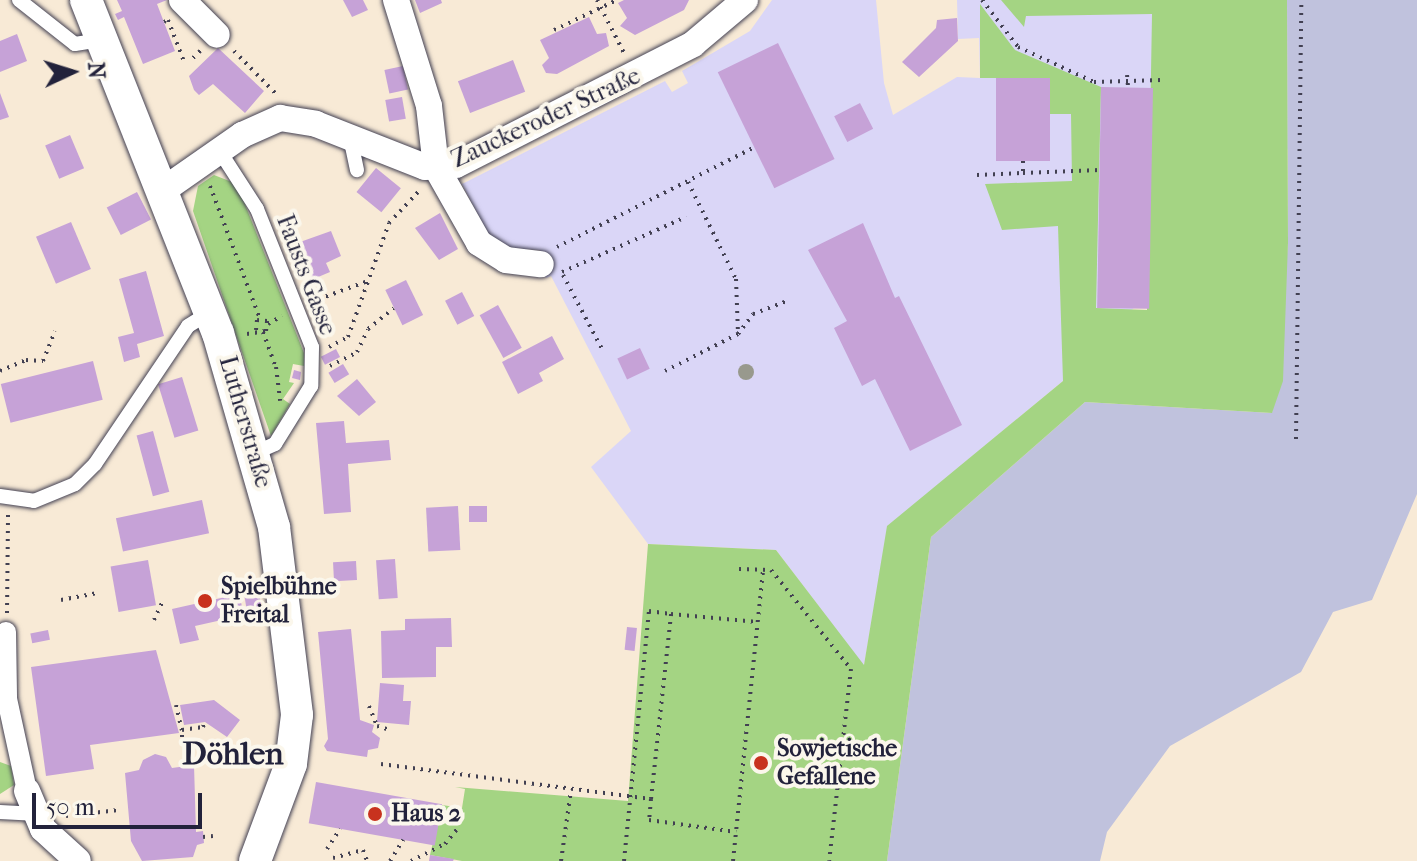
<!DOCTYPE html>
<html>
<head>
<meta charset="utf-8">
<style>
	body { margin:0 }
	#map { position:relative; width:1417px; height:861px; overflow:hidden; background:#f8ead6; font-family:"IM FELL French Canon",serif }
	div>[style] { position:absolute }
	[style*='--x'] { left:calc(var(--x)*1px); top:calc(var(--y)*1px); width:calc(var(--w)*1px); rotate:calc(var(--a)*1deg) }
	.built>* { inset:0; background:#dad6f7 }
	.industrial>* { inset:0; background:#c0c2dd }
	.green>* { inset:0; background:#a4d483 }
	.building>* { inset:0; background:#c6a2d7; transform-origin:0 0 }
	.path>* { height:4px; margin-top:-2px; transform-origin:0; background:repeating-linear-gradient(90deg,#424052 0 2px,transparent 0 8px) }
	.roads { filter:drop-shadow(0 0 2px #424052) drop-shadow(0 0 2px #424052) }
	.service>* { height:14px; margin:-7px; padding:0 7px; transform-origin:7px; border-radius:7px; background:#fff }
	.pedestrian>* { height:20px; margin:-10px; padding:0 10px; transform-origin:10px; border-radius:10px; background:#fff }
	.minor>* { height:26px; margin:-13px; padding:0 13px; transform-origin:13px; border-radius:13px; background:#fff }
	.tertiary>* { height:32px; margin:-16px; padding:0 16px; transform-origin:16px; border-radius:16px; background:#fff }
	.trees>* { width:16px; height:16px; margin:-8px; border-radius:50%; background:#98998d }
	.dots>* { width:22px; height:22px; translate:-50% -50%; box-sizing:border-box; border:4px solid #fbf7ec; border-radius:50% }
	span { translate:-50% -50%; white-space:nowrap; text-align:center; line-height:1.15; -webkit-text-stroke:8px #fbf7ec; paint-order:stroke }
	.street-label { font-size:24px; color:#22223b }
	.poi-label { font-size:24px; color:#22223b; font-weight:700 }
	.left { translate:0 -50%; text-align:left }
	.district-label { font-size:32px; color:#22223b; font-weight:700 }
	.north { position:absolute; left:32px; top:32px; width:80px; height:80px; -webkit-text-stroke:6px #fbf7ec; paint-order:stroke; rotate:86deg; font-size:22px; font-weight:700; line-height:32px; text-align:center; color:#22223b }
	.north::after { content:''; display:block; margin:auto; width:28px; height:36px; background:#22223b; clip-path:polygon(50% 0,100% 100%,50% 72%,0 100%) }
	.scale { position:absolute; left:32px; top:793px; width:170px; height:36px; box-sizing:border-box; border:4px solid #22223b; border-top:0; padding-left:10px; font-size:24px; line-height:28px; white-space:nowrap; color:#22223b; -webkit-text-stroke:6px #fbf7ec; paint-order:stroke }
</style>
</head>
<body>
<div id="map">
	<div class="built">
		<i style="clip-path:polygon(772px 0,876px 0,884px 83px,893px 115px,957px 77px,980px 78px,979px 38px,958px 39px,957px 0,1287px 0,1288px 149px,1063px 381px,888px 526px,864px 666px,776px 550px,648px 544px,591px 467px,631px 431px,551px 276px,546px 278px,540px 250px,504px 248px,489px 236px,462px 184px,665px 81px,672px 92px,688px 83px,682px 71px,750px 31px)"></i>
	</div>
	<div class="industrial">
		<i style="clip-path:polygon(1287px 0,1417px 0,1417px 494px,1372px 600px,1333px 612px,1301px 672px,1170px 746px,1107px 832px,1100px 861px,887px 861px,931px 537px,1085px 402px,1272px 413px,1288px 243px)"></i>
	</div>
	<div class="green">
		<i style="clip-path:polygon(1001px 0,1287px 0,1288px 243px,1283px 381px,1272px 413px,1085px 402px,931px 537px,887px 861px,462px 861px,430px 855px,442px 805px,462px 808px,465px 789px,455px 787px,628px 801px,648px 544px,776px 550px,864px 665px,887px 526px,1063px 381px,1058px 226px,1002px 230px,985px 184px,1072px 181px,1071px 114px,1050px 114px,1050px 78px,980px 78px,980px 4px,1015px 50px,1101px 87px,1096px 308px,1147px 310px,1152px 14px,1026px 16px,1024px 27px)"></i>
		<i style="clip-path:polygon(214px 175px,237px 184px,304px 353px,304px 366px,293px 364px,289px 382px,294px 383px,283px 399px,290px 404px,271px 436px,193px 211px,198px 186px)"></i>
		<i style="clip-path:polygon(0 762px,11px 766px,14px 785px,0 794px)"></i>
	</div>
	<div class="building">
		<i style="clip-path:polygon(117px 0,167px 0,157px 4px,175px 51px,143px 64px,124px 17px,118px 20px,115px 14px,122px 11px)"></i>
		<i style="clip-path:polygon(343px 0,363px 0,368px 10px,352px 17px)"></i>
		<i style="clip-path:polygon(415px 0,441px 0,442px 3px,420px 13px)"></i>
		<i style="clip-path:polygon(624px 0,689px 0,684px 10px,635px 35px,620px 26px,627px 18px,618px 3px)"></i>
		<i style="clip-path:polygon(589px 17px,597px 34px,606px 33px,609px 46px,557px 74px,546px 73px,542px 65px,549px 58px,540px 40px)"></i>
		<i style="clip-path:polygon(957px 18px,958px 41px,919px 77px,902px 62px,936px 28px,937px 20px)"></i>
		<i style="clip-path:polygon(17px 34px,27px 61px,0 72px,0 41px)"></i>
		<i style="left:778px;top:43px;width:129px;height:67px;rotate:64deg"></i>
		<i style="clip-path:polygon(218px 48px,264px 91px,245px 113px,213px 84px,199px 95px,194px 90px,189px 76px)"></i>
		<i style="left:513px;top:60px;width:34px;height:59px;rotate:69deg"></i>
		<i style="left:403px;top:66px;width:24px;height:19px;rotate:78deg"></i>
		<i style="left:996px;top:78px;width:54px;height:83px"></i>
		<i style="left:1101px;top:87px;width:52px;height:221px;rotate:1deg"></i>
		<i style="clip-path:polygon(0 93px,9px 117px,0 120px)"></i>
		<i style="left:402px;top:97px;width:22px;height:17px;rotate:80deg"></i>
		<i style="left:860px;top:103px;width:29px;height:29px;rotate:63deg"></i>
		<i style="left:70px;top:135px;width:36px;height:27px;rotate:67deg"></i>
		<i style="left:376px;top:168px;width:32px;height:31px;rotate:39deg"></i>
		<i style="left:137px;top:192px;width:31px;height:34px;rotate:63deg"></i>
		<i style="clip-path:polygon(440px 213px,458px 249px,439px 260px,415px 228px)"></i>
		<i style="left:71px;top:222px;width:51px;height:38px;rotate:67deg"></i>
		<i style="clip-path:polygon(863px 223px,895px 298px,899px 296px,962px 425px,910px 451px,875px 379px,862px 386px,834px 328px,847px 321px,808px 250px)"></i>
		<i style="clip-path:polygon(331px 231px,341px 256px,326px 263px,330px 272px,311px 280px,303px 259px,293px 264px,286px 247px)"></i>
		<i style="clip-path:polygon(146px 271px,164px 336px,137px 344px,140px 357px,124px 362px,118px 337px,134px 333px,119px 279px)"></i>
		<i style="left:406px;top:280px;width:39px;height:23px;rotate:64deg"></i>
		<i style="left:462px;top:292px;width:27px;height:19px;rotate:63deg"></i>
		<i style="left:498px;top:305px;width:49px;height:21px;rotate:61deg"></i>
		<i style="clip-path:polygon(552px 336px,564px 359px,539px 373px,543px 381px,518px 394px,502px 362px)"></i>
		<i style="left:640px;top:348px;width:23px;height:25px;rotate:65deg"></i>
		<i style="left:336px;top:349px;width:9px;height:17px;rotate:63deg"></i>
		<i style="left:93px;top:361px;width:40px;height:95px;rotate:76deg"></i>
		<i style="left:343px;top:364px;width:12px;height:17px;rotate:59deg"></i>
		<i style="clip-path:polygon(294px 370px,301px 372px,300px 380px,292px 378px)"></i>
		<i style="left:182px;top:377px;width:56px;height:25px;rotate:73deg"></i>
		<i style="clip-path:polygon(357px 379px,376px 402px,359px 416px,337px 396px)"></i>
		<i style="clip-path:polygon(344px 421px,346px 443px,389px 440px,391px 460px,348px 464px,351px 512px,324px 514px,316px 423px)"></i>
		<i style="left:153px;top:431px;width:63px;height:17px;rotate:75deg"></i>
		<i style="left:202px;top:500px;width:34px;height:88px;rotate:78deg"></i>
		<i style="left:458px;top:506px;width:44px;height:32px;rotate:87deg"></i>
		<i style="left:487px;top:506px;width:16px;height:18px;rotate:90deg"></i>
		<i style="left:395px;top:559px;width:39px;height:19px;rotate:86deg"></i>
		<i style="left:148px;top:560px;width:46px;height:38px;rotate:80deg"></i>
		<i style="left:356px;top:561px;width:19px;height:23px;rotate:87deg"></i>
		<i style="left:259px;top:592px;width:19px;height:15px;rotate:81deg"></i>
		<i style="clip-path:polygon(239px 594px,244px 615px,195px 626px,199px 640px,180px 644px,172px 609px)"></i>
		<i style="clip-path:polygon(451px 618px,452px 647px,436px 647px,436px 677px,382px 678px,381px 631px,405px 630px,405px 619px)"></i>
		<i style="left:627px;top:627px;width:10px;height:23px;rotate:6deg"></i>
		<i style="clip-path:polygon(351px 629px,360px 720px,374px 725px,372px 732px,380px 738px,378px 748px,368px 750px,367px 757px,327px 751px,324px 746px,328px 739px,318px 632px)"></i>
		<i style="left:48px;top:630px;width:10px;height:18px;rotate:79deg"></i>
		<i style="clip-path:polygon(156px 650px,179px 733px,90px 745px,94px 769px,46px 776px,31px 667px)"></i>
		<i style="clip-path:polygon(380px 683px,404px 685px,403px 701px,411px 701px,409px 725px,377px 722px)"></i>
		<i style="clip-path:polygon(214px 700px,240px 720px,227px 737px,205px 722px,184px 725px,180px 705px)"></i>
		<i style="clip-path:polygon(155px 754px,166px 757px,172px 768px,194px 765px,196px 832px,203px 831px,204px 843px,197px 845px,193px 857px,142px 861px,131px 841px,125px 773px,139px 770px,143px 760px)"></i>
		<i style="left:316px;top:782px;width:128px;height:42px;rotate:10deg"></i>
		<i style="clip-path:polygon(430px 855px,454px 859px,453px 861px,429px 861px)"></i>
	</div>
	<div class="path">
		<i style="--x:597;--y:0;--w:62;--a:63"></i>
		<i style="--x:982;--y:0;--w:59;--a:52.5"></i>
		<i style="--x:1018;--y:47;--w:84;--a:24.7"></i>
		<i style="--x:1094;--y:82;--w:68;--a:-1.7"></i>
		<i style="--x:164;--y:22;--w:4;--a:-27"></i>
		<i style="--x:168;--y:20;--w:47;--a:68.9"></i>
		<i style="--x:554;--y:30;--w:70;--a:-25.5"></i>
		<i style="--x:234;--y:51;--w:63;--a:45.6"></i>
		<i style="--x:193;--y:58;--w:11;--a:-45"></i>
		<i style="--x:1127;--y:75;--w:12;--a:85"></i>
		<i style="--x:1023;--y:161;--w:12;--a:90"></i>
		<i style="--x:1023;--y:173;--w:77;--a:-2.2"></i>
		<i style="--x:977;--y:175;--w:45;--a:-2.5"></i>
		<i style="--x:688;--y:182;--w:108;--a:63.7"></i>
		<i style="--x:736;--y:279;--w:55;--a:87.9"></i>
		<i style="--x:210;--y:186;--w:142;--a:69.4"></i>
		<i style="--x:557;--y:247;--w:222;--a:-26.8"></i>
		<i style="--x:562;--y:272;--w:136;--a:-23.9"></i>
		<i style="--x:563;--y:275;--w:84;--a:62.2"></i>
		<i style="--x:311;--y:302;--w:61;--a:-20.2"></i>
		<i style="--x:268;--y:324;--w:16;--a:-30"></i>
		<i style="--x:263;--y:332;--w:37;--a:70"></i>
		<i style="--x:276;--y:367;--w:34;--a:83"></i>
		<i style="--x:247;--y:334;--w:19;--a:-9"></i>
		<i style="--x:266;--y:331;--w:10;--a:-84"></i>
		<i style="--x:267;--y:321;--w:10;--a:-174"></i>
		<i style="--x:257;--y:320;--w:10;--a:96"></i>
		<i style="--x:329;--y:347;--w:21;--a:-28"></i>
		<i style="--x:348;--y:337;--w:121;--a:-70.2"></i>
		<i style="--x:389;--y:223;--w:44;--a:-46.8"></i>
		<i style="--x:330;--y:366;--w:30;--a:-27"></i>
		<i style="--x:357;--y:352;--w:25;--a:-64"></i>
		<i style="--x:368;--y:329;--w:33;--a:-39"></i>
		<i style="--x:0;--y:371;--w:28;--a:-23"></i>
		<i style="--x:26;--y:360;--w:17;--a:3"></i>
		<i style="--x:43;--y:361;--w:32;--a:-68"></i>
		<i style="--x:665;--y:371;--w:82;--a:-26.9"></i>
		<i style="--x:738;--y:334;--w:25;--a:-53"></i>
		<i style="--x:753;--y:314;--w:36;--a:-21"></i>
		<i style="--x:1296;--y:439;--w:439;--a:-89.3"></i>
		<i style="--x:739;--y:569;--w:32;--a:2"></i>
		<i style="--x:771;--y:570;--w:127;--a:51.1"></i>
		<i style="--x:851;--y:669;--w:193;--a:96.5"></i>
		<i style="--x:61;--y:600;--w:37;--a:-11"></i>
		<i style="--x:7;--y:613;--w:99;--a:-89.4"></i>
		<i style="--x:154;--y:620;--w:23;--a:-65"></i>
		<i style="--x:176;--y:705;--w:26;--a:77"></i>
		<i style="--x:369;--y:706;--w:22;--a:68"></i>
		<i style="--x:377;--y:726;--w:14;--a:17"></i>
		<i style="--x:182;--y:745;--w:15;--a:-90"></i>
		<i style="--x:182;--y:730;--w:21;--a:-8"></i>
		<i style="--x:203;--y:727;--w:5;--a:-68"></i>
		<i style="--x:381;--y:764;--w:272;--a:7.4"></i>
		<i style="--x:651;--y:799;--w:21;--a:95"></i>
		<i style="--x:649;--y:820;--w:88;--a:7.9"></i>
		<i style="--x:651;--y:799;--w:186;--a:-83.8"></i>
		<i style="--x:671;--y:614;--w:87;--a:5.3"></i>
		<i style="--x:66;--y:816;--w:53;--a:-6.5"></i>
		<i style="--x:203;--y:837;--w:10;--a:-6"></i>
		<i style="--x:327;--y:849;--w:24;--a:-57"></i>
		<i style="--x:333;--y:858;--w:31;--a:-15"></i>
		<i style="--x:363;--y:850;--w:12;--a:70"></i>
		<i style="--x:390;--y:861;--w:25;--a:-58"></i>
		<i style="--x:411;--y:861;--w:38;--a:-27"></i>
		<i style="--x:445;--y:844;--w:19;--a:-51"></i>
		<i style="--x:561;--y:861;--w:72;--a:-82"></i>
		<i style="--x:624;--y:861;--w:251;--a:-84.3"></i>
		<i style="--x:649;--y:611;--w:22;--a:8"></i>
		<i style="--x:733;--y:861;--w:293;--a:-84.1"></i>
	</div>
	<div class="roads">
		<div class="service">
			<i style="--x:19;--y:0;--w:71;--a:38.2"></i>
			<i style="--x:75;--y:44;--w:24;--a:-9"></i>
			<i style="--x:350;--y:137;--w:34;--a:78"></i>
			<i style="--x:219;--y:150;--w:70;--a:57.2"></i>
			<i style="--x:257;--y:209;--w:149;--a:68.3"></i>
			<i style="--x:312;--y:347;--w:39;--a:91"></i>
			<i style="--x:311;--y:386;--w:68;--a:121.8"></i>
			<i style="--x:275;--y:444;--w:22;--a:156"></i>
			<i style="--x:0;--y:496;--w:34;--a:8"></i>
			<i style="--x:34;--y:501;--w:44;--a:-22.5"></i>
			<i style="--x:75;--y:484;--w:28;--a:-45"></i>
			<i style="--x:95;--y:464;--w:166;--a:-56"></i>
			<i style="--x:188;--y:326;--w:26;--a:-32"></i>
			<i style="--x:0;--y:812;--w:33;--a:3"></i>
		</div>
		<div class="pedestrian">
			<i style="--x:6;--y:632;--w:67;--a:89.1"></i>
			<i style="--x:7;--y:699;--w:94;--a:77.7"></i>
		</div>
		<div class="minor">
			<i style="--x:182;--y:0;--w:49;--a:45"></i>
			<i style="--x:396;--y:0;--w:111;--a:72.7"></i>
			<i style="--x:429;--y:106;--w:61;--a:83.5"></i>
			<i style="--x:436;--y:167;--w:87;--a:60.5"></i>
			<i style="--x:479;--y:243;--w:32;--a:32"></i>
			<i style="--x:506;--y:260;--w:35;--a:7"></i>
			<i style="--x:162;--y:191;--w:98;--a:-35"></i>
			<i style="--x:242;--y:135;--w:42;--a:-24.1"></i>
			<i style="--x:280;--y:118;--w:36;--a:9"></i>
			<i style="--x:316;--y:124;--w:117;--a:21.5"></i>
			<i style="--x:425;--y:167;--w:31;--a:-4"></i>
			<i style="--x:456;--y:165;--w:266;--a:-27"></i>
			<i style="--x:693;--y:44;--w:68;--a:-40.2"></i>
			<i style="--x:27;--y:791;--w:41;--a:67.2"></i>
			<i style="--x:43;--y:829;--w:47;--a:42.4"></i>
		</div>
		<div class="tertiary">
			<i style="--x:86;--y:0;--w:358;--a:68.4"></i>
			<i style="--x:218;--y:333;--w:202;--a:73.9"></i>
			<i style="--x:274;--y:527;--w:189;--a:83"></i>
			<i style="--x:297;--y:715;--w:49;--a:97"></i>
			<i style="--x:291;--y:764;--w:103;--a:110.4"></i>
		</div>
	</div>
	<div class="trees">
		<i style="left:746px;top:372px"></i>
	</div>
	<div class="dots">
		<i style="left:205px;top:601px;background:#c8321e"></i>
		<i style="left:761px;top:763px;background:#c8321e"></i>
		<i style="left:375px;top:814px;background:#c8321e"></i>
	</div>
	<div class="street-label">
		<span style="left:546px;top:118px;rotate:-25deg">Zauckeroder Straße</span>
		<span style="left:306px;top:275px;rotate:69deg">Fausts Gasse</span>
		<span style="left:245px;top:422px;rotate:74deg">Lutherstraße</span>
	</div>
	<div class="poi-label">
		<span class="left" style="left:221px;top:601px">Spielbühne<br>Freital</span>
		<span class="left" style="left:777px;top:763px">Sowjetische<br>Gefallene</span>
		<span class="left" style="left:391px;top:814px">Haus 2</span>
	</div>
	<div class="district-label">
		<span style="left:233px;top:754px">Döhlen</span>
	</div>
	<div class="north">N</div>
	<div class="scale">50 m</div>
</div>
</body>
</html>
